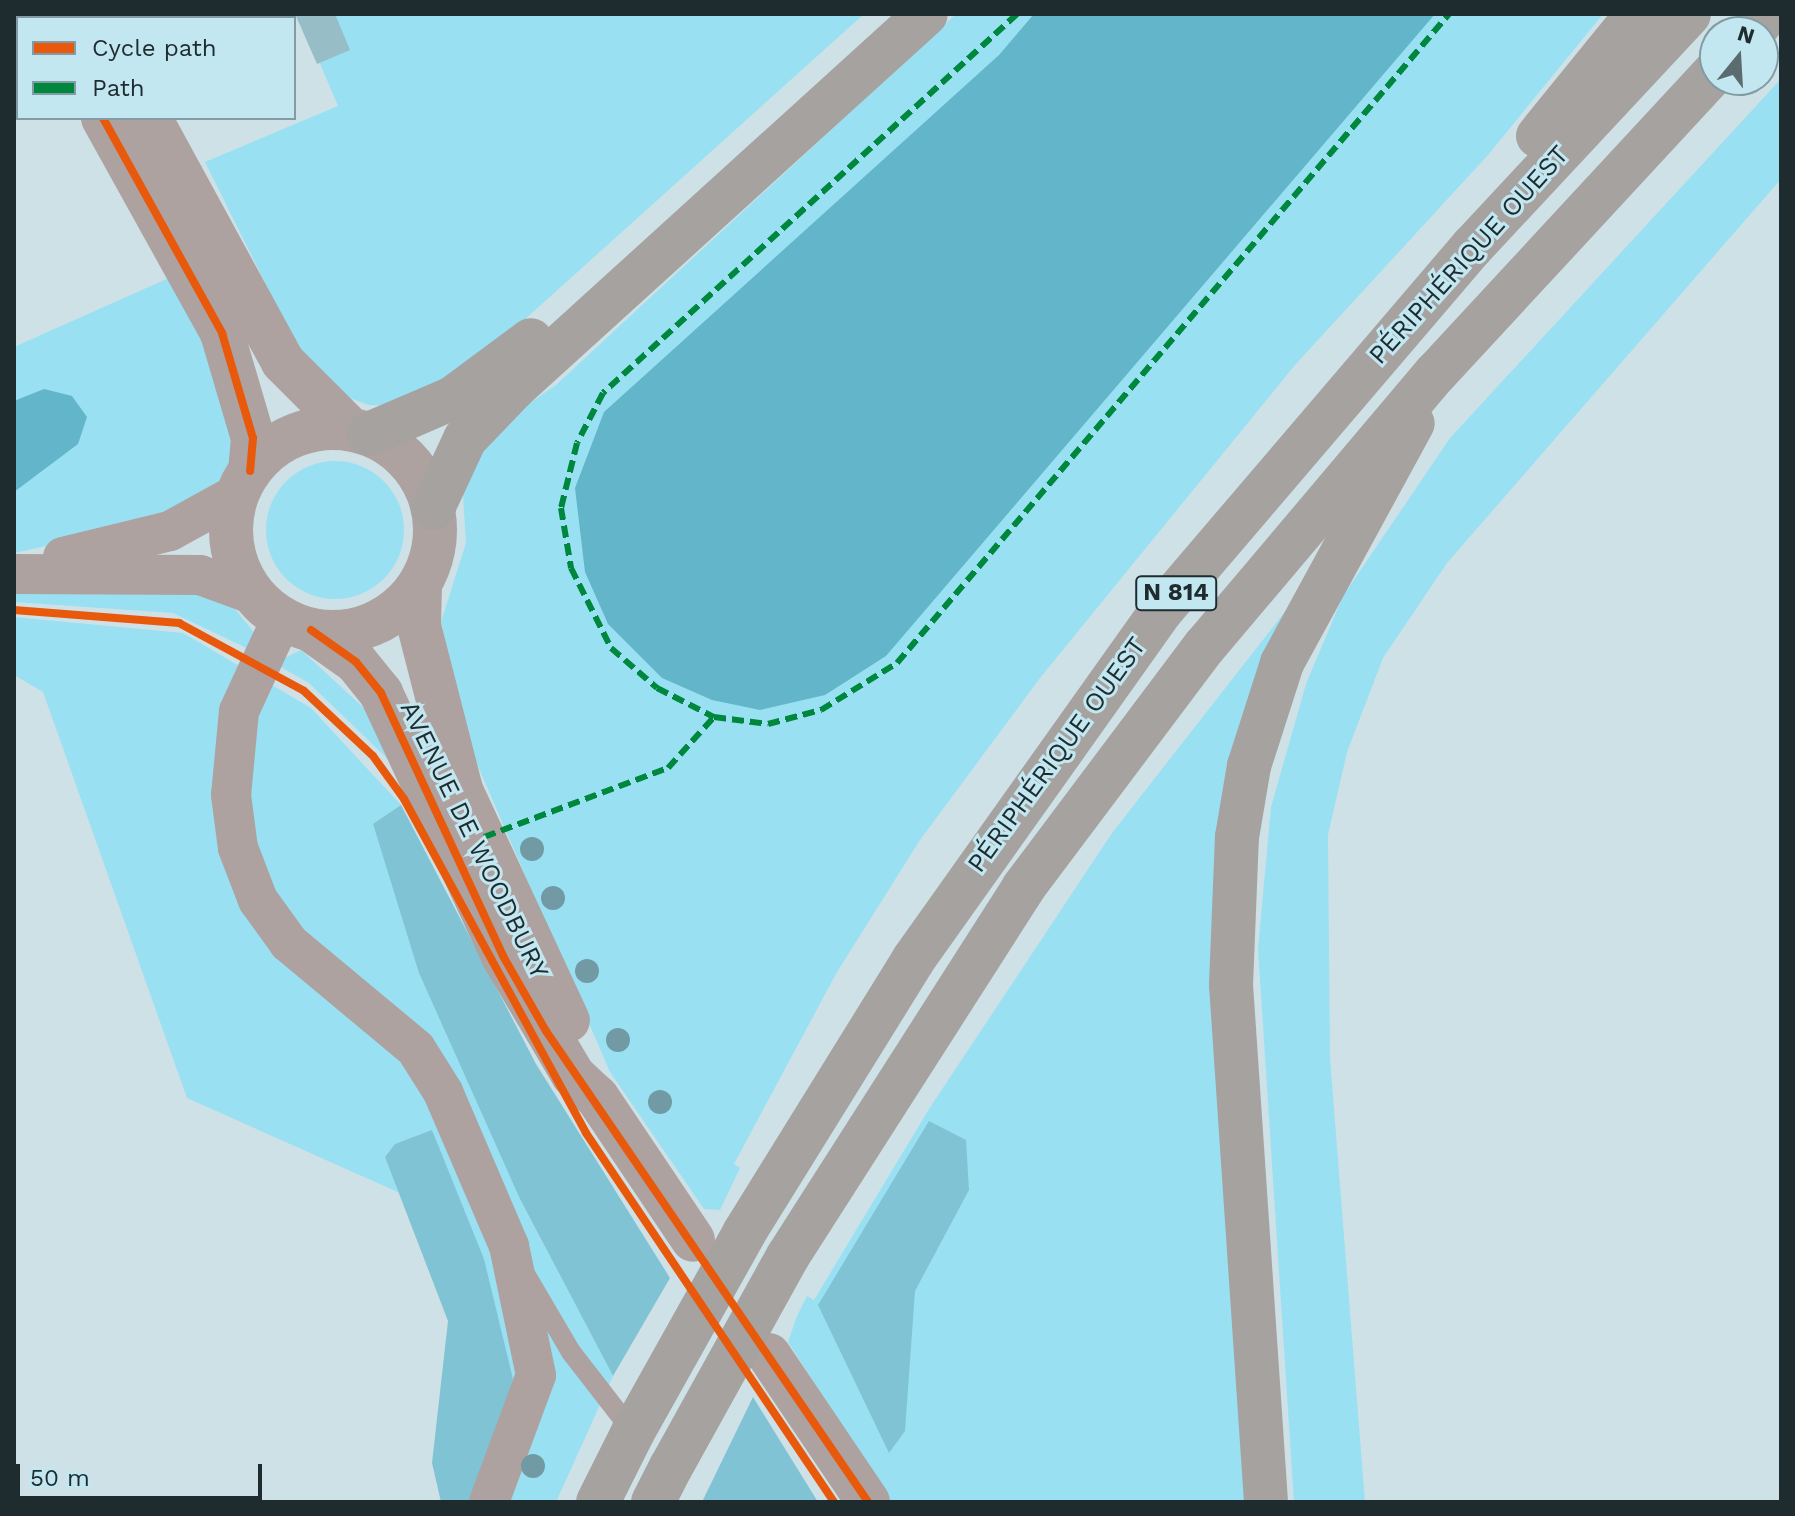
<!DOCTYPE html>
<html>
<head>
<meta charset="utf-8">
<style>
	body { margin:0 }
	#map { position:relative; width:1795px; height:1516px; overflow:hidden; background:#cee1e6; font-family:"Work Sans",sans-serif }
	div>[style] { position:absolute }
	[style*='--x'] { left:calc(var(--x)*1px); top:calc(var(--y)*1px); width:calc(var(--w)*1px); rotate:calc(var(--a)*1deg) }
	.green>* { inset:0; background:#9ae0f3 }
	.round { border-radius:50% }
	.forest>* { inset:0; background:#80c3d4 }
	.water>* { inset:0; background:#63b5c9 }
	.building>* { inset:0; background:#97bdc6 }
	.service>* { height:20px; margin:-10px; padding:0 10px; transform-origin:10px; border-radius:10px; background:#ada29f }
	.minor>* { height:40px; margin:-20px; padding:0 20px; transform-origin:20px; border-radius:20px; background:#ada29f }
	.tertiary>* { height:44px; margin:-22px; padding:0 22px; transform-origin:22px; border-radius:22px; background:#ada29f }
	.tertiary>.ring { margin:-22px; padding:0; box-sizing:content-box; background:none; border:44px solid #ada29f; border-radius:50% }
	.trunk>* { height:44px; margin:-22px; padding:0 22px; transform-origin:22px; border-radius:22px; background:#a6a2a0 }
	.trunk-bridge>* { height:44px; margin:-22px; padding:0 22px; transform-origin:22px; border-radius:22px; background:#a6a2a0 }
	.quiet>* { height:6px; margin-top:-3px; transform-origin:0; background:repeating-linear-gradient(90deg,#00873e 0 12px,transparent 0 18px) }
	.cycleway>* { height:8px; margin:-4px; padding:0 4px; transform-origin:4px; border-radius:4px; background:#e8590c }
	.trees>* { width:24px; height:24px; margin:-12px; border-radius:50%; background:#729aa4 }
	span { translate:-50% -50%; white-space:nowrap; text-align:center; line-height:1.15; -webkit-text-stroke:6px #c3e7f1; paint-order:stroke }
	.shield-label span { padding:2px 6px; background:#c3e7f1; border:2px solid; border-radius:6px; -webkit-text-stroke-width:0 }
	.shield-label { font-size:24px; color:#1e2c30; font-weight:700 }
	.street-label { font-size:26px; color:#1e2c30 }
	.frame { position:absolute; inset:0; border:16px solid #1e2c30; pointer-events:none }
	.legend { position:absolute; left:16px; top:16px; width:280px; height:104px; box-sizing:border-box; background:#c3e7f1; border:2px solid #819ca4; margin:0; padding:10px 14px; list-style:none; font-size:24px; color:#1e2c30 }
	.legend li { display:flex; align-items:center; gap:16px; height:40px }
	.legend b { width:40px; border:2px solid #819ca4 }
	.north { position:absolute; left:1699px; top:16px; width:80px; height:80px; box-sizing:border-box; background:#c3e7f1; border:2px solid #819ca4; border-radius:50%; rotate:18deg; font-size:22px; font-weight:700; line-height:32px; text-align:center; color:#1e2c30 }
	.north::after { content:''; display:block; margin:auto; width:28px; height:36px; background:#5c6b70; clip-path:polygon(50% 0,100% 100%,50% 72%,0 100%) }
	.scale { position:absolute; left:16px; top:1464px; width:246px; height:36px; box-sizing:border-box; border:4px solid #1e2c30; border-top:0; padding-left:10px; font-size:24px; line-height:28px; white-space:nowrap; color:#1e2c30; -webkit-text-stroke:6px #c3e7f1; paint-order:stroke }
</style>
</head>
<body>
<div id="map">
	<div class="green">
		<i style="clip-path:polygon(299px 14px,864px 14px,452px 385px,408px 406px,369px 405px,325px 389px,296px 345px,205px 162px,338px 106px)"></i>
		<i style="clip-path:polygon(956px 14px,1603px 14px,1488px 155px,1295px 365px,1040px 678px,920px 840px,837px 972px,734px 1164px,740px 1168px,720px 1210px,704px 1209px,610px 1072px,471px 750px,441px 622px,466px 543px,462px 480px,502px 422px,556px 385px)"></i>
		<i style="clip-path:polygon(1781px 79px,1781px 179px,1447px 563px,1383px 658px,1347px 752px,1328px 835px,1330px 1058px,1365px 1502px,1294px 1502px,1258px 949px,1271px 807px,1306px 684px,1343px 596px,1450px 438px)"></i>
		<i style="clip-path:polygon(171px 277px,197px 324px,234px 428px,231px 458px,214px 490px,183px 516px,14px 553px,14px 347px)"></i>
		<i class="round" style="left:266px;top:461px;width:138px;height:138px"></i>
		<i style="clip-path:polygon(14px 591px,224px 595px,259px 639px,253px 651px,173px 613px,14px 602px)"></i>
		<i style="clip-path:polygon(1287px 609px,1252px 720px,1255px 1502px,891px 1502px,788px 1342px,797px 1316px,807px 1296px,814px 1300px,929px 1109px,1112px 833px)"></i>
		<i style="clip-path:polygon(14px 617px,183px 633px,311px 708px,401px 805px,373px 825px,520px 1199px,613px 1376px,556px 1502px,474px 1502px,454px 1191px,432px 1130px,385px 1157px,400px 1193px,187px 1098px,43px 692px,14px 675px)"></i>
		<i style="clip-path:polygon(301px 650px,390px 732px,390px 761px,309px 683px,274px 663px)"></i>
	</div>
	<div class="forest">
		<i style="clip-path:polygon(401px 805px,536px 1064px,670px 1278px,613px 1376px,520px 1199px,419px 973px,373px 824px)"></i>
		<i style="clip-path:polygon(929px 1121px,966px 1140px,969px 1190px,915px 1291px,905px 1431px,889px 1453px,818px 1305px)"></i>
		<i style="clip-path:polygon(432px 1130px,484px 1259px,513px 1379px,474px 1502px,441px 1502px,432px 1463px,448px 1321px,385px 1157px,395px 1144px)"></i>
		<i style="clip-path:polygon(753px 1397px,818px 1502px,702px 1502px)"></i>
	</div>
	<div class="water">
		<i style="clip-path:polygon(1034px 14px,1435px 14px,886px 656px,825px 695px,760px 710px,712px 700px,662px 678px,608px 624px,585px 572px,575px 488px,604px 412px,999px 55px)"></i>
		<i style="clip-path:polygon(44px 389px,72px 396px,87px 417px,78px 444px,14px 492px,14px 401px)"></i>
	</div>
	<div class="building">
		<i style="clip-path:polygon(335px 14px,350px 50px,317px 64px,296px 16px)"></i>
	</div>
	<div class="service">
		<i style="--x:527;--y:1277;--w:87;--a:59.6"></i>
		<i style="--x:571;--y:1352;--w:101;--a:52.2"></i>
	</div>
	<div class="minor">
		<i style="--x:63;--y:557;--w:110;--a:-13.7"></i>
		<i style="--x:170;--y:531;--w:77;--a:-28.9"></i>
		<i style="--x:14;--y:574;--w:186;--a:0.3"></i>
		<i style="--x:200;--y:575;--w:59;--a:20"></i>
		<i style="--x:282;--y:618;--w:102;--a:114.8"></i>
		<i style="--x:239;--y:711;--w:84;--a:95.4"></i>
		<i style="--x:231;--y:795;--w:53;--a:82.5"></i>
		<i style="--x:238;--y:848;--w:56;--a:69"></i>
		<i style="--x:258;--y:900;--w:53;--a:54.2"></i>
		<i style="--x:289;--y:943;--w:165;--a:39.8"></i>
		<i style="--x:416;--y:1049;--w:51;--a:57.9"></i>
		<i style="--x:443;--y:1092;--w:168;--a:66.8"></i>
		<i style="--x:509;--y:1246;--w:132;--a:78.2"></i>
		<i style="--x:536;--y:1375;--w:135;--a:110.3"></i>
	</div>
	<div class="tertiary">
		<i style="--x:52;--y:14;--w:4;--a:63"></i>
		<i style="--x:93;--y:14;--w:4;--a:63"></i>
		<i style="--x:103;--y:118;--w:246;--a:61"></i>
		<i style="--x:222;--y:333;--w:109;--a:73.6"></i>
		<i style="--x:253;--y:438;--w:33;--a:95"></i>
		<i style="--x:150;--y:118;--w:278;--a:61.4"></i>
		<i style="--x:283;--y:362;--w:95;--a:45"></i>
		<i class="ring" style="left:231px;top:428px;width:160px;height:160px"></i>
		<i style="--x:420;--y:584;--w:42;--a:91.4"></i>
		<i style="--x:419;--y:626;--w:169;--a:75.6"></i>
		<i style="--x:461;--y:790;--w:254;--a:65.1"></i>
		<i style="--x:311;--y:630;--w:55;--a:35.4"></i>
		<i style="--x:356;--y:662;--w:40;--a:51"></i>
		<i style="--x:381;--y:693;--w:290;--a:65.1"></i>
		<i style="--x:503;--y:956;--w:138;--a:59.5"></i>
		<i style="--x:573;--y:1075;--w:33;--a:43"></i>
		<i style="--x:597;--y:1097;--w:172;--a:56.1"></i>
		<i style="--x:769;--y:1355;--w:177;--a:56"></i>
	</div>
	<div class="trunk">
		<i style="--x:1752;--y:32;--w:24;--a:-48"></i>
		<i style="--x:1538;--y:136;--w:157;--a:-50.9"></i>
		<i style="--x:369;--y:434;--w:91;--a:-23.2"></i>
		<i style="--x:453;--y:398;--w:97;--a:-36.6"></i>
		<i style="--x:433;--y:508;--w:76;--a:-65.1"></i>
		<i style="--x:465;--y:439;--w:71;--a:-46.1"></i>
		<i style="--x:514;--y:388;--w:556;--a:-42.23"></i>
		<i style="--x:744;--y:1233;--w:321;--a:-58.2"></i>
		<i style="--x:913;--y:960;--w:428;--a:-54.6"></i>
		<i style="--x:1161;--y:611;--w:479;--a:-49.5"></i>
		<i style="--x:1472;--y:247;--w:318;--a:-47"></i>
		<i style="--x:788;--y:1256;--w:437;--a:-57.4"></i>
		<i style="--x:1023;--y:888;--w:303;--a:-53.1"></i>
		<i style="--x:1205;--y:646;--w:358;--a:-49.8"></i>
		<i style="--x:1436;--y:373;--w:410;--a:-47.2"></i>
		<i style="--x:598;--y:1502;--w:78;--a:-63.4"></i>
		<i style="--x:653;--y:1502;--w:39;--a:-63"></i>
		<i style="--x:1266;--y:1502;--w:518;--a:-93.87"></i>
		<i style="--x:1231;--y:985;--w:148;--a:-87.7"></i>
		<i style="--x:1237;--y:837;--w:72;--a:-80.4"></i>
		<i style="--x:1249;--y:766;--w:108;--a:-72.2"></i>
		<i style="--x:1282;--y:663;--w:273;--a:-61.4"></i>
	</div>
	<div class="trunk-bridge">
		<i style="--x:633;--y:1432;--w:228;--a:-60.8"></i>
		<i style="--x:671;--y:1467;--w:241;--a:-61"></i>
	</div>
	<div class="quiet">
		<i style="--x:1017;--y:14;--w:561;--a:137.53"></i>
		<i style="--x:603;--y:393;--w:56;--a:117.5"></i>
		<i style="--x:577;--y:443;--w:67;--a:103.8"></i>
		<i style="--x:561;--y:508;--w:61;--a:80.5"></i>
		<i style="--x:571;--y:568;--w:89;--a:63.4"></i>
		<i style="--x:611;--y:648;--w:61;--a:41"></i>
		<i style="--x:657;--y:688;--w:64;--a:27"></i>
		<i style="--x:714;--y:717;--w:54;--a:7.4"></i>
		<i style="--x:768;--y:724;--w:55;--a:-14.8"></i>
		<i style="--x:821;--y:710;--w:89;--a:-31.7"></i>
		<i style="--x:897;--y:663;--w:852;--a:-49.62"></i>
		<i style="--x:484;--y:837;--w:197;--a:-20.6"></i>
		<i style="--x:668;--y:768;--w:69;--a:-48"></i>
	</div>
	<div class="cycleway">
		<i style="--x:103;--y:118;--w:246;--a:61"></i>
		<i style="--x:222;--y:333;--w:109;--a:73.6"></i>
		<i style="--x:253;--y:438;--w:33;--a:95"></i>
		<i style="--x:14;--y:610;--w:166;--a:4.5"></i>
		<i style="--x:179;--y:623;--w:142;--a:28.5"></i>
		<i style="--x:304;--y:691;--w:95;--a:43.3"></i>
		<i style="--x:373;--y:756;--w:53;--a:54.2"></i>
		<i style="--x:404;--y:799;--w:380;--a:61.4"></i>
		<i style="--x:586;--y:1133;--w:445;--a:56.1"></i>
		<i style="--x:311;--y:630;--w:55;--a:35.4"></i>
		<i style="--x:356;--y:662;--w:40;--a:51"></i>
		<i style="--x:381;--y:693;--w:290;--a:65.1"></i>
		<i style="--x:503;--y:956;--w:86;--a:60.2"></i>
		<i style="--x:546;--y:1031;--w:571;--a:55.64"></i>
	</div>
	<div class="trees">
		<i style="left:532px;top:849px"></i>
		<i style="left:553px;top:898px"></i>
		<i style="left:587px;top:971px"></i>
		<i style="left:618px;top:1040px"></i>
		<i style="left:660px;top:1102px"></i>
		<i style="left:533px;top:1466px"></i>
	</div>
	<div class="shield-label">
		<span style="left:1176px;top:593px">N 814</span>
	</div>
	<div class="street-label">
		<span style="left:1469px;top:255px;rotate:-48deg">PÉRIPHÉRIQUE OUEST</span>
		<span style="left:1057px;top:755px;rotate:-54deg">PÉRIPHÉRIQUE OUEST</span>
		<span style="left:474px;top:840px;rotate:64deg">AVENUE DE WOODBURY</span>
	</div>
	<div class="frame"></div>
	<ul class="legend">
	<li><b style="height:10px;background:#e8590c"></b>Cycle path</li>
	<li><b style="height:10px;background:#00873e"></b>Path</li>
	</ul>
	<div class="north">N</div>
	<div class="scale">50 m</div>
</div>
</body>
</html>
